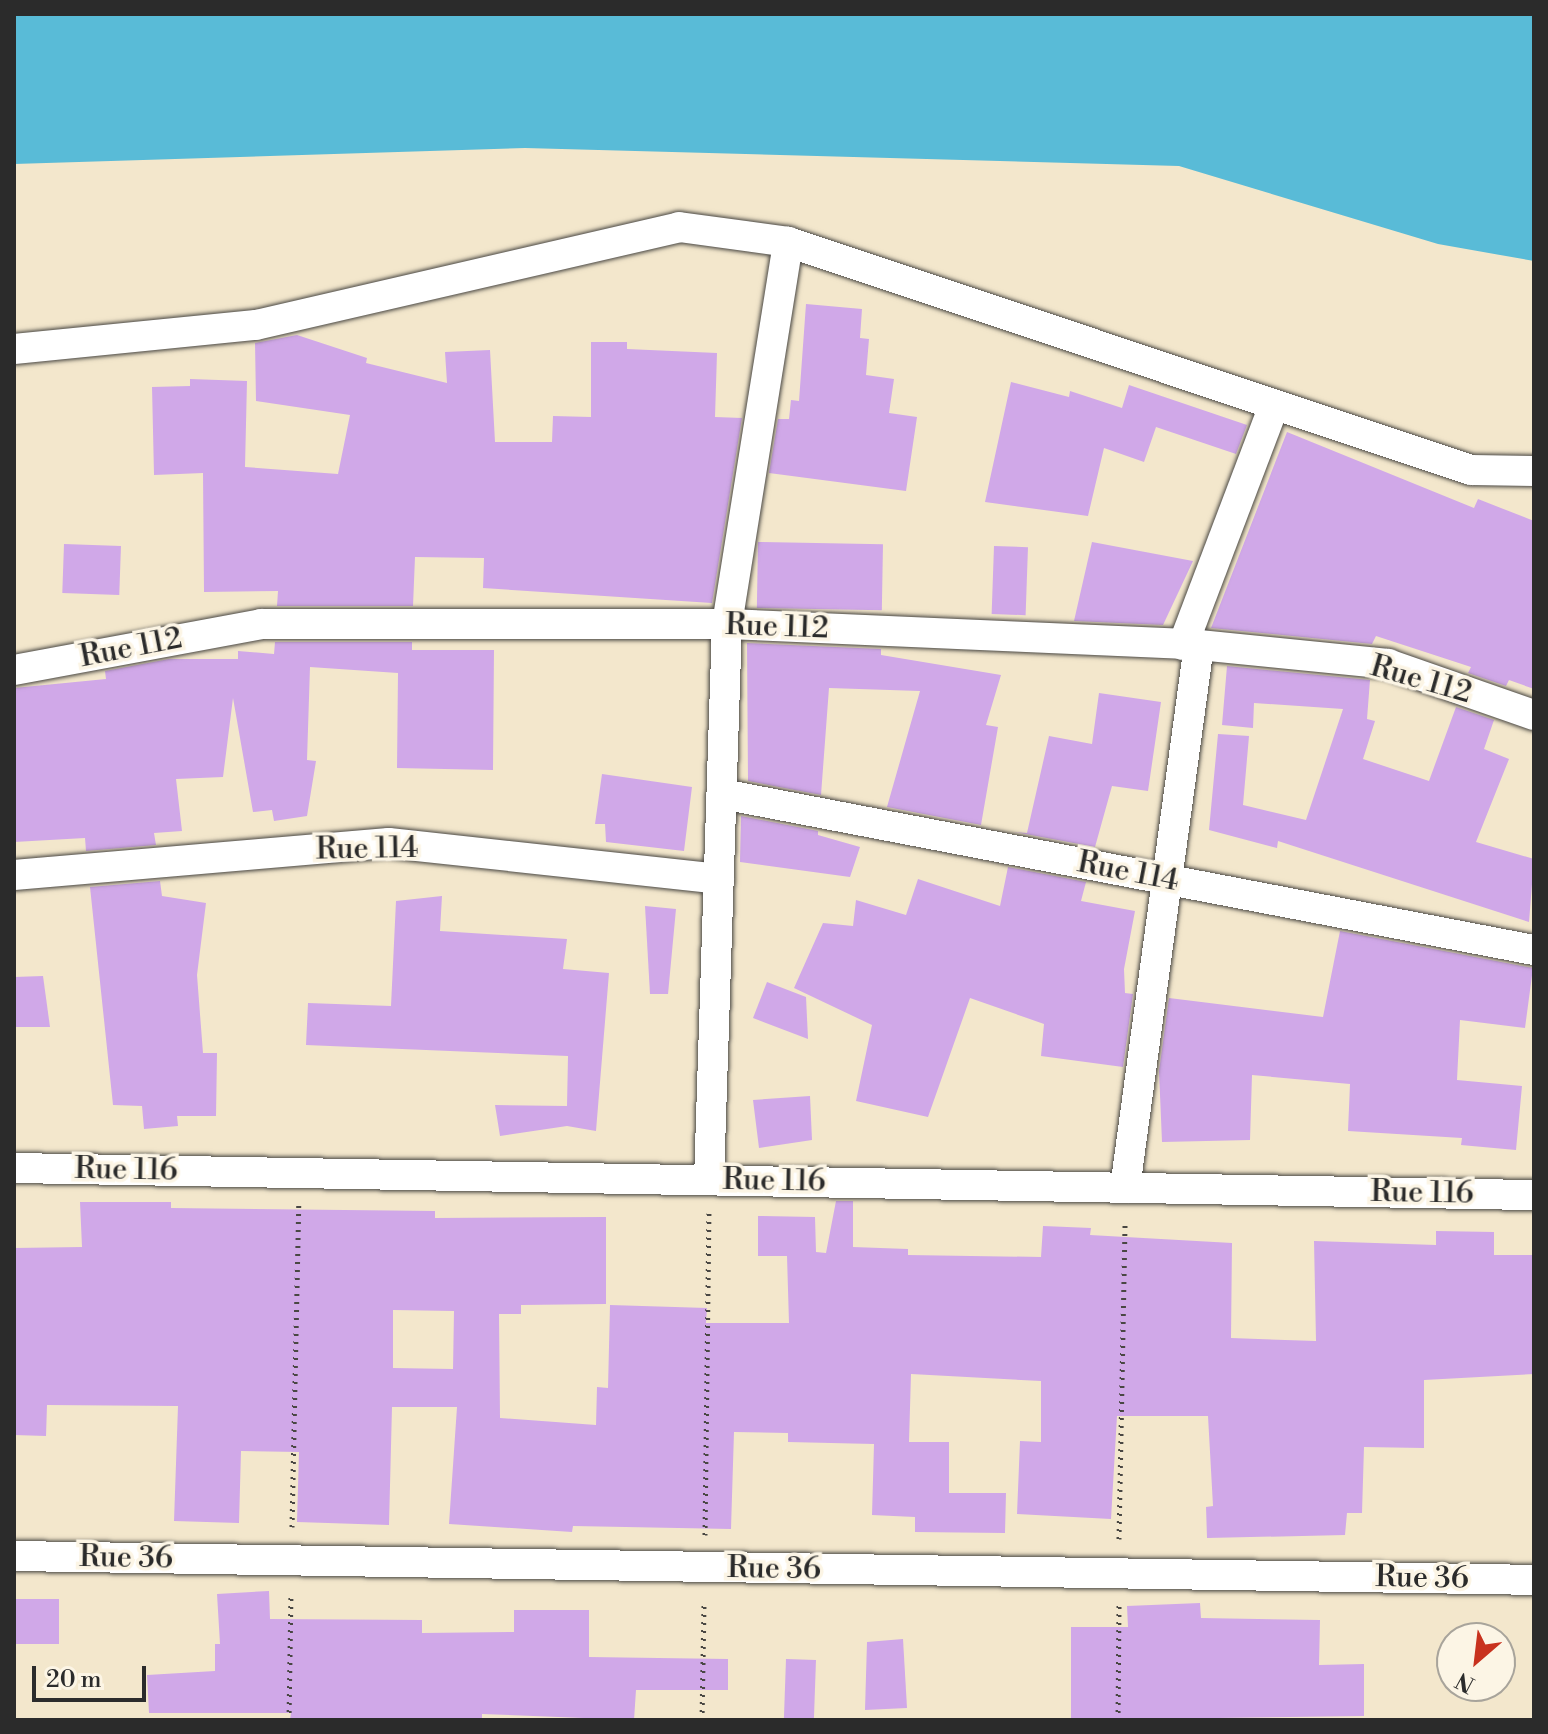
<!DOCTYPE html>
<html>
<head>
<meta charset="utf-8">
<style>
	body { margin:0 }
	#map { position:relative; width:1548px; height:1734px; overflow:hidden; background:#f3e7cc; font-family:"Libre Bodoni",serif }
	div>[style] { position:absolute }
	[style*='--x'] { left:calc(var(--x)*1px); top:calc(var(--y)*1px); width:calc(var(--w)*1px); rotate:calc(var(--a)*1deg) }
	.water>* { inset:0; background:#59bbd7 }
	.building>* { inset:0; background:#d0a8e8; transform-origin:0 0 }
	.path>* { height:5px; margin-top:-2.5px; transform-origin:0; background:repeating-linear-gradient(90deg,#494743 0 2px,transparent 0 8px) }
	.roads { filter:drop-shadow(0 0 2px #494743) drop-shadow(0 0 2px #494743) }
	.street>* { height:30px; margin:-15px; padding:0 15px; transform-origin:15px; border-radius:15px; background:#fff }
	span { translate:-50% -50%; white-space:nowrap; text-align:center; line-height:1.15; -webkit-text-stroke:7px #fcf5e5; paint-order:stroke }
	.street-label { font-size:30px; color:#2b2b2b }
	.frame { position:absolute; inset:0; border:16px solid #2b2b2b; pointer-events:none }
	.north { position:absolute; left:1436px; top:1622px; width:80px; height:80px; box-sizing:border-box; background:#fcf5e5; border:2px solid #a8a49b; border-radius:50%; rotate:208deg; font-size:22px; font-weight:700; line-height:32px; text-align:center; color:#2b2b2b }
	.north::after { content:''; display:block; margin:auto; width:28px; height:36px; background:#c8321e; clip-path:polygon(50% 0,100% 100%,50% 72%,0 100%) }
	.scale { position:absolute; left:32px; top:1666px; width:114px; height:36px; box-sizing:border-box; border:4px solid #2b2b2b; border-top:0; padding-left:10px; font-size:24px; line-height:28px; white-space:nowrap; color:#2b2b2b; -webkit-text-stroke:6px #fcf5e5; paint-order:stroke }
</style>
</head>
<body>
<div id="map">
	<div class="water">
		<i style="clip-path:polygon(14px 14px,1534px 14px,1534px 261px,1438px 244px,1179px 166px,525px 148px,14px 164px)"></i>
	</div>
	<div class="building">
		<i style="clip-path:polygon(806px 304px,862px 309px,860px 338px,869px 339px,866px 375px,894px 379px,889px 413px,917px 417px,906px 491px,769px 473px,778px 419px,789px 419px,791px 400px,799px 401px)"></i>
		<i style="clip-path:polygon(297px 335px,367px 358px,366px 363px,447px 383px,445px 352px,490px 350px,495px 442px,552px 442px,553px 416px,591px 417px,591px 342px,627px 342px,627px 349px,717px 353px,715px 417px,742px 418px,712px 603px,483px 588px,484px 558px,415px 557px,413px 606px,277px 606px,278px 591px,204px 592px,203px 473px,154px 475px,152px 387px,190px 386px,190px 379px,247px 381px,245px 467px,338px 474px,350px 415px,256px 401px,255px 343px)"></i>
		<i style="clip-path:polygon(1011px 382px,1069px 397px,1070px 391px,1122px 408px,1129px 385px,1247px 425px,1236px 454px,1156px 427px,1144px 462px,1104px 448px,1088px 516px,985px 502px)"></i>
		<i style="clip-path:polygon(1287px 432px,1474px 508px,1478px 499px,1534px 521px,1534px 689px,1509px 680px,1506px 686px,1468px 673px,1471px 667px,1376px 636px,1372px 644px,1211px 628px)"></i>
		<i style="left:758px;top:542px;width:125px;height:66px;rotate:1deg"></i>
		<i style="clip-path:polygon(1092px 542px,1193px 561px,1163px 625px,1074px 621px)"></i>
		<i style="left:64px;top:544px;width:57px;height:49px;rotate:2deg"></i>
		<i style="left:994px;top:546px;width:34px;height:68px;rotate:2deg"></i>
		<i style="clip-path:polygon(275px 642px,412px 642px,412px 650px,494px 650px,493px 770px,397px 768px,398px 673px,310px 667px,307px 760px,316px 761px,307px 816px,274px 821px,272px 810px,253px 812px,233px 698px,223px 777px,176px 779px,182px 831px,154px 833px,156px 845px,86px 851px,85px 838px,14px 842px,14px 688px,106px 679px,105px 671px,169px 659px,238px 659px,238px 651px,274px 654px)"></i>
		<i style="clip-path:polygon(747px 643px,881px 649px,881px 655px,1001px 675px,986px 725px,998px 727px,981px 825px,887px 807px,920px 691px,829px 688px,821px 795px,748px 781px)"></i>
		<i style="clip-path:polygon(1227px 666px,1370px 680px,1367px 719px,1375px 721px,1363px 759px,1429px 781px,1456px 707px,1494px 720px,1484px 749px,1509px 759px,1476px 842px,1534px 859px,1529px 922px,1278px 841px,1277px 848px,1209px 830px,1218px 734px,1249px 736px,1243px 805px,1306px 820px,1343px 709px,1254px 703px,1253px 728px,1222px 725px)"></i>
		<i style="clip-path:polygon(1099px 693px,1161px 702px,1148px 791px,1112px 786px,1095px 847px,1014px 832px,1027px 833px,1049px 736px,1092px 744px)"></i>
		<i style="clip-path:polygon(602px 774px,692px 787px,684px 851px,606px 842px,605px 824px,595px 824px)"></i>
		<i style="clip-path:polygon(741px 816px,818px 831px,818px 835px,860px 847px,850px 877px,740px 862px)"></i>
		<i style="clip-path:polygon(1008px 867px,1086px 882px,1081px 901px,1135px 911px,1124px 969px,1125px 993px,1133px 994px,1123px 1067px,1041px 1056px,1044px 1024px,970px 998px,928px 1117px,856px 1101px,872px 1025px,794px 988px,823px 923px,853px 926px,856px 900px,906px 915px,918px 879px,1000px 906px)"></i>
		<i style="clip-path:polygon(160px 881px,162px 896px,206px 903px,197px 975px,203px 1053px,217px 1053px,216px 1116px,177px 1116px,178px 1126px,144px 1129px,142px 1106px,113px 1105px,90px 887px)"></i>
		<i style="clip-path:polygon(442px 896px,440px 931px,567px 939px,563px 969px,609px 973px,596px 1131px,567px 1126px,500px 1136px,495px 1105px,567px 1106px,568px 1056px,306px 1045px,308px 1003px,391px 1006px,396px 901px)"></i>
		<i style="clip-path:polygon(645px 906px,676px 909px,668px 994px,650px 994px)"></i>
		<i style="clip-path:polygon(1340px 931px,1533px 968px,1525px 1028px,1460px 1020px,1457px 1080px,1522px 1086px,1516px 1150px,1461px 1145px,1462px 1138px,1348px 1131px,1350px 1084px,1252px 1075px,1250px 1140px,1162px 1142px,1159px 1071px,1169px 998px,1323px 1017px)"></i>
		<i style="clip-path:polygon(43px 976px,50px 1027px,14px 1027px,14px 977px)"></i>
		<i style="clip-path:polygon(767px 982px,806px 997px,808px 1039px,753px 1018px)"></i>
		<i style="clip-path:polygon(810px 1096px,812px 1140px,759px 1148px,753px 1100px)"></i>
		<i style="clip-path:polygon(evenodd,836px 1201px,853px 1201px,853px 1247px,908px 1249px,908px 1255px,1041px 1257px,1043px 1226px,1091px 1228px,1090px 1235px,1232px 1243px,1231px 1338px,1316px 1341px,1314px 1241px,1436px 1245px,1436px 1231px,1494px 1232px,1494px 1255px,1534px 1255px,1534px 1374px,1424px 1380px,1424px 1448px,1364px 1447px,1362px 1513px,1347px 1513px,1345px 1535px,1207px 1538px,1206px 1507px,1213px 1506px,1208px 1416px,1117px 1416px,1111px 1519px,1017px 1514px,1020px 1441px,1041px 1442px,1041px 1381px,911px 1374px,909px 1442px,949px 1442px,949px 1493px,1006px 1493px,1005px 1533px,915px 1532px,915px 1517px,872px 1515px,874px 1444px,788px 1442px,788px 1433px,734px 1432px,731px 1529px,573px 1526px,572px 1532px,449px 1524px,457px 1407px,392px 1407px,389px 1525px,297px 1522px,299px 1452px,241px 1451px,239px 1523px,174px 1521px,178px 1406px,47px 1405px,46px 1436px,14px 1435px,14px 1248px,82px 1247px,80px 1202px,171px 1202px,171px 1208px,435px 1211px,435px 1218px,606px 1217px,606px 1304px,521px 1305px,521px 1314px,499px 1314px,500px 1418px,596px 1425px,597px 1387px,608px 1388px,610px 1305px,707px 1308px,706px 1323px,789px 1323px,787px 1256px,758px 1256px,758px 1216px,815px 1217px,816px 1252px,826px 1253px,836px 1201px,393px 1310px,454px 1311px,453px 1369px,393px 1368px,393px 1310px)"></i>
		<i style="clip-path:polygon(269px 1591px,270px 1619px,422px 1620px,422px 1633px,514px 1632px,514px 1610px,589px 1610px,589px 1657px,728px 1659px,728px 1690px,636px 1690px,634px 1720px,482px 1714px,482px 1720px,290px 1720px,291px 1713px,149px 1713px,147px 1675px,215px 1671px,215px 1644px,220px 1644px,217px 1594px)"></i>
		<i style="left:14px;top:1599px;width:45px;height:45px"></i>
		<i style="clip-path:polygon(1200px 1603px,1201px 1618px,1320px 1620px,1319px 1665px,1364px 1664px,1364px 1716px,1071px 1720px,1071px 1627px,1128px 1627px,1127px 1606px)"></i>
		<i style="clip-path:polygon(903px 1639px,907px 1708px,865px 1710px,867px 1642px)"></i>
		<i style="left:786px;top:1659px;width:30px;height:61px;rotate:2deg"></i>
	</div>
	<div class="path">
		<i style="--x:292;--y:1527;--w:322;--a:-88.8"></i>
		<i style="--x:705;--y:1535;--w:322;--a:-89.3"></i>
		<i style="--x:1119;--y:1539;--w:318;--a:-88.9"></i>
		<i style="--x:289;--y:1720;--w:127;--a:-89.1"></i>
		<i style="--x:702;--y:1720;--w:119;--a:-89"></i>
		<i style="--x:1118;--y:1720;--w:115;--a:-89.5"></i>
	</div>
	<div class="roads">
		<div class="street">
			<i style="--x:14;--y:349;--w:243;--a:-5.7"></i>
			<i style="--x:256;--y:325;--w:434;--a:-13"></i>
			<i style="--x:679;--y:227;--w:110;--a:7.8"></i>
			<i style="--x:788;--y:242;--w:720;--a:18.46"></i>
			<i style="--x:1471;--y:470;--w:63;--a:0.9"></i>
			<i style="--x:1183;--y:645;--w:257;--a:-69.2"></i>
			<i style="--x:14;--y:670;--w:251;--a:-10.5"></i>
			<i style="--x:261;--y:624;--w:466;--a:0"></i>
			<i style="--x:727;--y:624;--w:472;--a:2.5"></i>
			<i style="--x:1199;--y:645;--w:190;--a:5.7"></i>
			<i style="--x:1388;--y:664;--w:155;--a:19.3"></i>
			<i style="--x:722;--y:794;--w:827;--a:10.88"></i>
			<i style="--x:14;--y:875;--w:376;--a:-4.9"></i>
			<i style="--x:389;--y:843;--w:332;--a:6.2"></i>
			<i style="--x:14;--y:1168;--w:1520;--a:1.02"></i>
			<i style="--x:709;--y:1180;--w:556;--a:-88.15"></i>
			<i style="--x:727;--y:624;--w:387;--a:-80.9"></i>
			<i style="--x:1125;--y:1188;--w:548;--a:-82.24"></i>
			<i style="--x:14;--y:1556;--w:1520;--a:0.9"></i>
		</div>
	</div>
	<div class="street-label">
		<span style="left:777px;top:627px;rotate:2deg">Rue 112</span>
		<span style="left:131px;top:648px;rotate:-11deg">Rue 112</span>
		<span style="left:1421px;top:680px;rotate:16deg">Rue 112</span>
		<span style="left:367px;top:849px;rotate:-1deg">Rue 114</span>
		<span style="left:1128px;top:872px;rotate:11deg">Rue 114</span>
		<span style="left:126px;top:1170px;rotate:1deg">Rue 116</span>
		<span style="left:774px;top:1181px;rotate:1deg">Rue 116</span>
		<span style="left:1422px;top:1193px;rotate:1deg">Rue 116</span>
		<span style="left:126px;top:1558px;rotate:1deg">Rue 36</span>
		<span style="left:774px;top:1569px;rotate:1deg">Rue 36</span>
		<span style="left:1422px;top:1578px;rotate:1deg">Rue 36</span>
	</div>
	<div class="frame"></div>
	<div class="north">N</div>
	<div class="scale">20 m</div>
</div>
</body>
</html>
